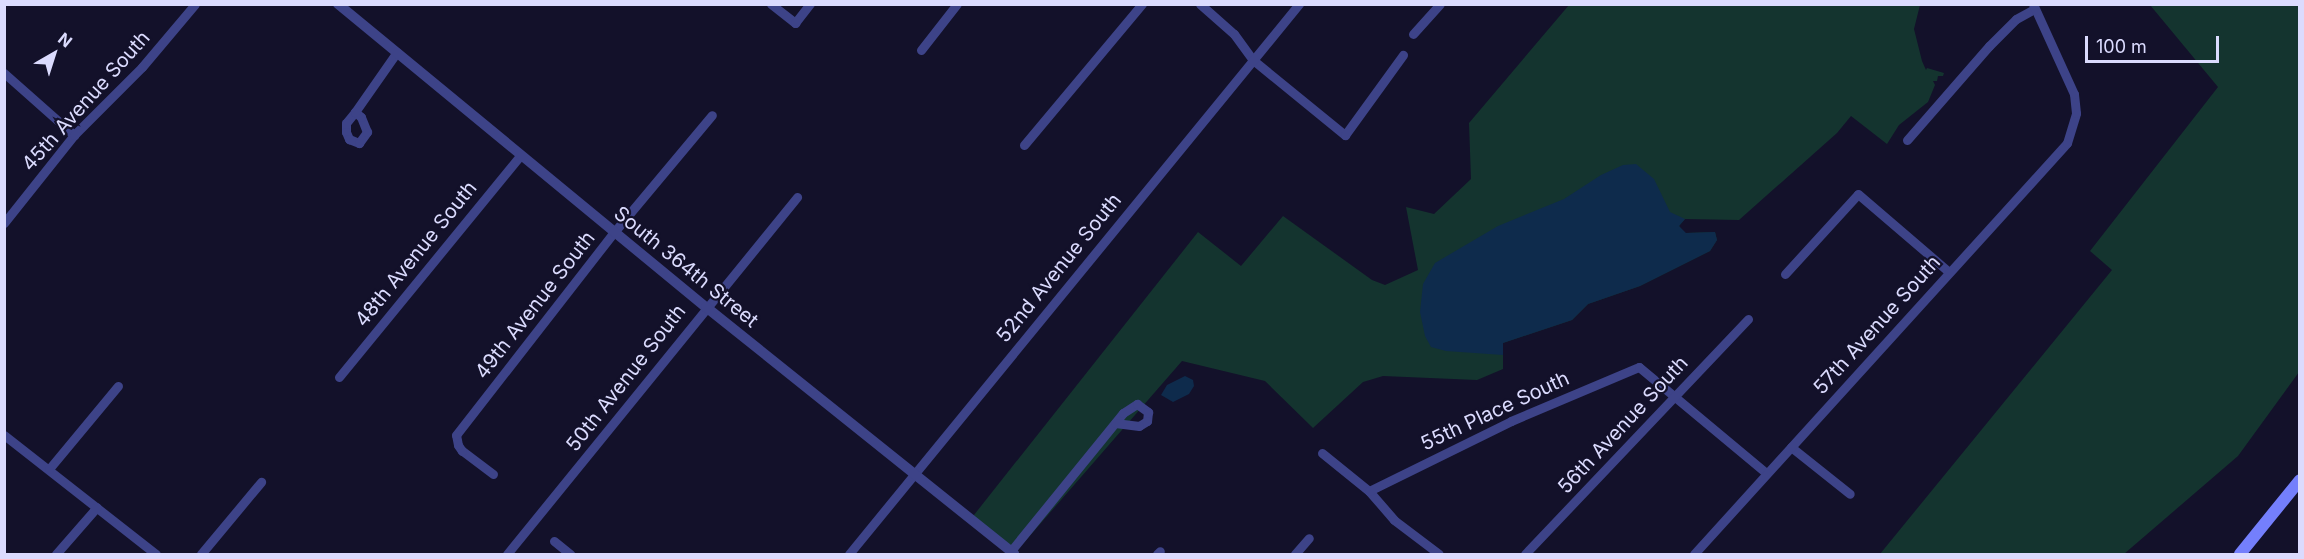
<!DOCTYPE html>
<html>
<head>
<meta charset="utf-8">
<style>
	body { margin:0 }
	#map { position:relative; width:2304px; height:559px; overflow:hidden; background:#13112a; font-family:Inter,sans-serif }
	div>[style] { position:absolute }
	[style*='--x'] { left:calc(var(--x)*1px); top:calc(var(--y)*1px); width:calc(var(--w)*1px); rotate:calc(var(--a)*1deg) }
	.green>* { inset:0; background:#14342f }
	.water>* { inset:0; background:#0e2b4c }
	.minor>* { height:9px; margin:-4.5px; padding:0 4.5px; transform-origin:4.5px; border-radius:4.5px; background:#3d4388 }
	.tertiary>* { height:10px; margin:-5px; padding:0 5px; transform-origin:5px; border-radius:5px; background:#3d4388 }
	.secondary>* { height:12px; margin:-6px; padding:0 6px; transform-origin:6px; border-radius:6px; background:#747ffc }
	span { translate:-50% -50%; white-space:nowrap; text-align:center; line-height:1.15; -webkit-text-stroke:4.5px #13112a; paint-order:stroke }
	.street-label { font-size:20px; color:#dbdbfe }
	.frame { position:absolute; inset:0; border:6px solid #dbdbfe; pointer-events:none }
	.north { position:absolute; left:24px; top:24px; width:60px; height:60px; -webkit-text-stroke:4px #13112a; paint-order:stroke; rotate:39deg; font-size:16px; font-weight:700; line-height:24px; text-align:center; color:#dbdbfe }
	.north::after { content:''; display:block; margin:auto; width:21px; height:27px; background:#dbdbfe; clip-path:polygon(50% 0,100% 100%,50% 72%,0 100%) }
	.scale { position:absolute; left:2085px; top:36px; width:134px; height:27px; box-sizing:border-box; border:3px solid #dbdbfe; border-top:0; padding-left:8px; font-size:18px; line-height:21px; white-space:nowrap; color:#dbdbfe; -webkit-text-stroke:4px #13112a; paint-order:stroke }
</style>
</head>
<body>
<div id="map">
	<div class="green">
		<i style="clip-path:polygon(1569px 5px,1920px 5px,1914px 29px,1922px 61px,1926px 70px,1927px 68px,1944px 73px,1943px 76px,1938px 76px,1937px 81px,1933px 81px,1935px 85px,1928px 102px,1899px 125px,1887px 144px,1851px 116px,1837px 133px,1739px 220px,1685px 219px,1679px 226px,1684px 233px,1715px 232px,1717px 240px,1710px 251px,1640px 286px,1588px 304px,1572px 320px,1503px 343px,1503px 369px,1477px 380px,1383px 376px,1363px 382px,1313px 428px,1265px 381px,1182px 361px,1014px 554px,970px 520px,1198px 232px,1241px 266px,1283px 216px,1372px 280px,1385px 285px,1418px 270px,1406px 207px,1434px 214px,1471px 179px,1469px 123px)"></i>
		<i style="clip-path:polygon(2150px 5px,2299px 5px,2299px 372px,2238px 456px,2124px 554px,1880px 554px,2112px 270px,2090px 251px,2218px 87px)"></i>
	</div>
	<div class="water">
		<i style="clip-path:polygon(1636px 164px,1654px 179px,1670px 212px,1685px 219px,1679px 226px,1686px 233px,1715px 232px,1717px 240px,1710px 251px,1640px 286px,1588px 304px,1572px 320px,1503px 343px,1503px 355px,1446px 351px,1431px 347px,1425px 336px,1420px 312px,1423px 284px,1435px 263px,1498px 226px,1564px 199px,1601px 175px,1623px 165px)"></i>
		<i style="clip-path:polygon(1185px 376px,1193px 380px,1194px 386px,1189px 394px,1173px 402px,1161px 395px,1167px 385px)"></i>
	</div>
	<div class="minor">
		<i style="--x:771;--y:4;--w:31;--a:38"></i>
		<i style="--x:795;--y:23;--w:24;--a:-52"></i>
		<i style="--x:1200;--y:4;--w:45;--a:41.4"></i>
		<i style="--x:1234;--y:34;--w:32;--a:54"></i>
		<i style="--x:1253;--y:60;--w:119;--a:39.2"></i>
		<i style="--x:1345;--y:135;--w:99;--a:-54.1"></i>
		<i style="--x:1413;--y:34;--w:40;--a:-48"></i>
		<i style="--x:921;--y:50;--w:58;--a:-52"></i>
		<i style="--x:4;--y:73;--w:94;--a:41.5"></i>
		<i style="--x:355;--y:112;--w:14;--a:129"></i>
		<i style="--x:346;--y:123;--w:9;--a:90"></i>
		<i style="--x:346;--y:132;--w:8;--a:67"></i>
		<i style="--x:349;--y:139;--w:11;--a:22"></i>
		<i style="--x:359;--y:143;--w:14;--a:-54"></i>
		<i style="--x:367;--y:132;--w:16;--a:-112"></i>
		<i style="--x:361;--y:117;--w:8;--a:-140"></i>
		<i style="--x:355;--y:112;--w:73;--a:-55"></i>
		<i style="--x:1907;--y:140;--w:125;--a:-48.9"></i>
		<i style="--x:1989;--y:46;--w:38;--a:-45"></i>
		<i style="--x:2016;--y:19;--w:21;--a:-29"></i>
		<i style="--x:1024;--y:145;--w:184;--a:-50.1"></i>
		<i style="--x:4;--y:223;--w:112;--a:-51.5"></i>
		<i style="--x:74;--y:135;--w:96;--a:-45"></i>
		<i style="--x:142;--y:67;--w:82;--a:-49.9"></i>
		<i style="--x:1785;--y:274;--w:108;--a:-47.6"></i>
		<i style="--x:1858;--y:194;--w:120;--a:40.6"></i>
		<i style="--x:339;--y:377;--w:287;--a:-50.7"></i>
		<i style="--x:4;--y:435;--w:193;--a:38.1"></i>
		<i style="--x:1791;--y:447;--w:75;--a:38.5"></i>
		<i style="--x:1322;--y:453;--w:60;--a:39"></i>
		<i style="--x:1369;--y:491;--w:38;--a:49"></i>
		<i style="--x:1394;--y:520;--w:56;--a:37.1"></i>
		<i style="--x:49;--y:469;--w:108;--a:-50.3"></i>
		<i style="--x:493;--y:474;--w:39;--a:-143"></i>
		<i style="--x:462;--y:451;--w:7;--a:-124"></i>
		<i style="--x:458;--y:445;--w:10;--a:-101"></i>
		<i style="--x:456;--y:435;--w:259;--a:-52.1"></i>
		<i style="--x:615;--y:231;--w:151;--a:-50.1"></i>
		<i style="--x:1369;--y:491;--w:158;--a:-26.2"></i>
		<i style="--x:1511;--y:421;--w:139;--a:-22.9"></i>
		<i style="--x:1639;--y:367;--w:165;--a:39.8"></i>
		<i style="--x:554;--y:541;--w:21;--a:39"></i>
		<i style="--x:1010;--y:552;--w:179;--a:-50.9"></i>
		<i style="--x:1123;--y:413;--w:17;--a:-33"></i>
		<i style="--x:1137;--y:404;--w:14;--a:36"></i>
		<i style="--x:1148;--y:412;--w:9;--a:96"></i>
		<i style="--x:1147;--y:421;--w:9;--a:148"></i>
		<i style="--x:1139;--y:426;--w:24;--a:-173"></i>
		<i style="--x:56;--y:554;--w:62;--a:-48.9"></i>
		<i style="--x:201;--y:554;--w:94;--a:-50.2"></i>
		<i style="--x:507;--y:554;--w:460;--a:-50.9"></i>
		<i style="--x:849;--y:554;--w:711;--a:-50.71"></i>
		<i style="--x:1157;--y:554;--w:4;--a:-45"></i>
		<i style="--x:1295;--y:554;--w:21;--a:-49"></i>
		<i style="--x:1525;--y:554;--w:324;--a:-46.5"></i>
		<i style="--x:1694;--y:554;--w:555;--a:-47.77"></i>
		<i style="--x:2067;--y:143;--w:31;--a:-73"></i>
		<i style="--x:2076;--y:113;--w:19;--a:-96"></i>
		<i style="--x:2074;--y:94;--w:99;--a:-114.5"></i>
	</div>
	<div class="tertiary">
		<i style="--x:338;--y:4;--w:477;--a:39.5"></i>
		<i style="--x:706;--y:307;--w:395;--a:38.7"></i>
	</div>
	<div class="secondary">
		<i style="--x:2240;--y:554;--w:95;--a:-51"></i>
	</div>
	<div class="street-label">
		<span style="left:86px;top:101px;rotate:-48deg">45th Avenue South</span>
		<span style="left:416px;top:254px;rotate:-51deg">48th Avenue South</span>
		<span style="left:686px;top:267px;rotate:39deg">South 364th Street</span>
		<span style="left:1059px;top:268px;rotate:-51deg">52nd Avenue South</span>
		<span style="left:535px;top:305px;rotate:-52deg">49th Avenue South</span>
		<span style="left:1877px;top:325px;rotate:-48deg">57th Avenue South</span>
		<span style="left:626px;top:378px;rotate:-52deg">50th Avenue South</span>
		<span style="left:1495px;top:411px;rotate:-25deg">55th Place South</span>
		<span style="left:1623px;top:425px;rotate:-47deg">56th Avenue South</span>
	</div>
	<div class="frame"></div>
	<div class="north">N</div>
	<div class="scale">100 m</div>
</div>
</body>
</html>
